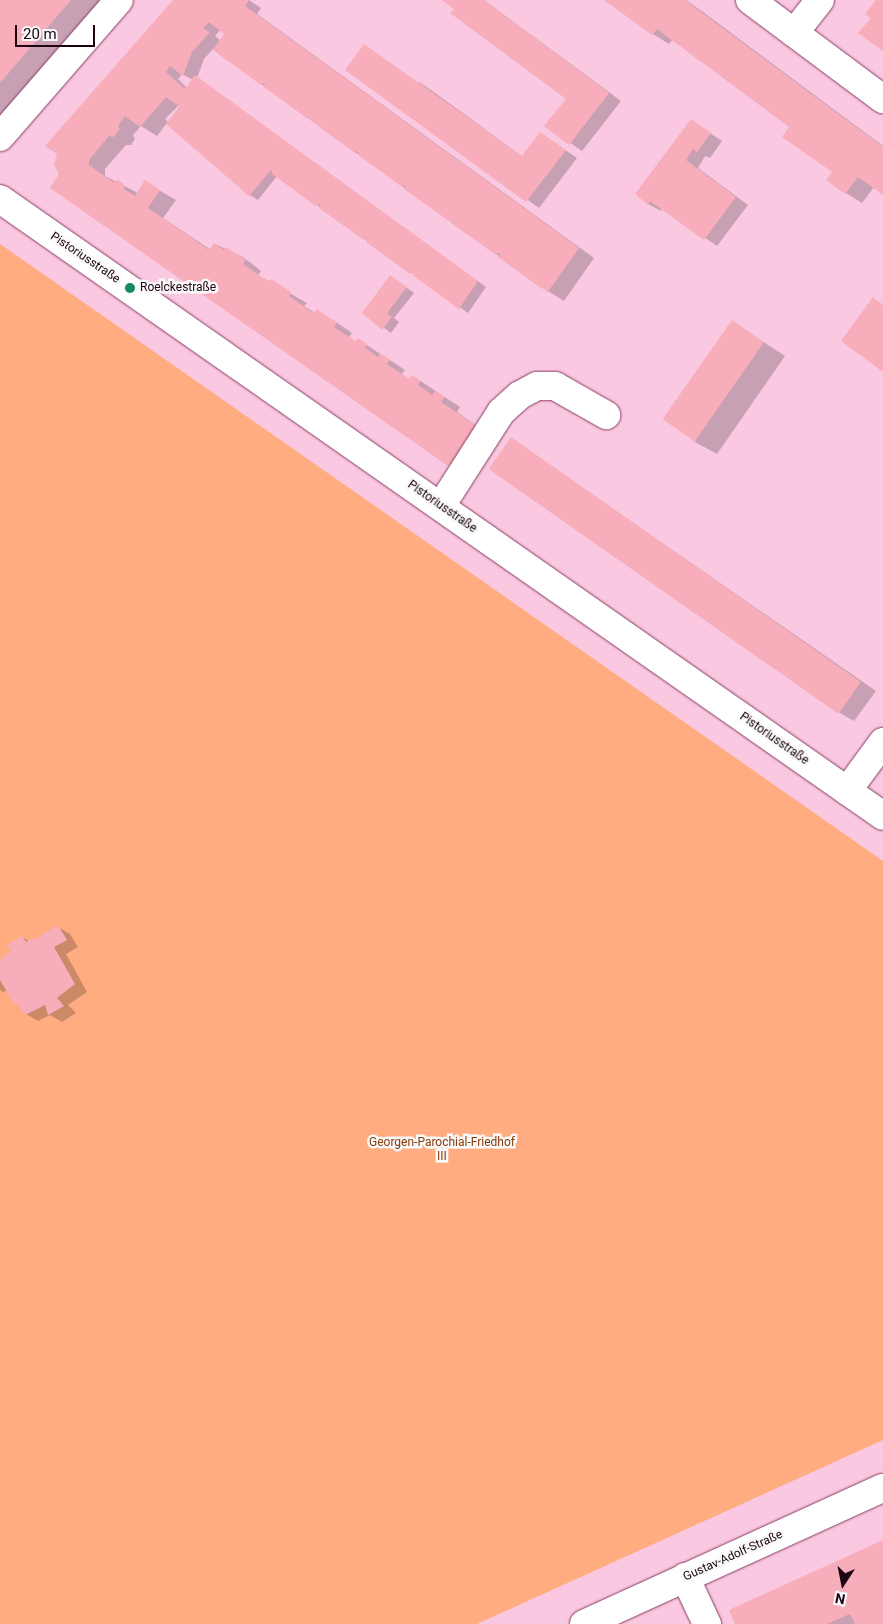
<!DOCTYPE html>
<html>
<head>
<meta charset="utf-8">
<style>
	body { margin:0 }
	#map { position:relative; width:883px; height:1624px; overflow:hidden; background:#fac8e0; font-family:Roboto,sans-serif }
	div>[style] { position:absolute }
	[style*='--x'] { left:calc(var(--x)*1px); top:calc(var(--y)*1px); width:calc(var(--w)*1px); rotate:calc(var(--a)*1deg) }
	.green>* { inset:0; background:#ffac81 }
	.shadow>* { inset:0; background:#0003 }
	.building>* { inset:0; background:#f7aeba; transform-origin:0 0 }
	.roads { filter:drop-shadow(0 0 1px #863e66) drop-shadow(0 0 1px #863e66) }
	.minor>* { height:28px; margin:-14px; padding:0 14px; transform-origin:14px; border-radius:14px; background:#fff }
	.dots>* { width:14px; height:14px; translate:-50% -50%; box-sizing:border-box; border:2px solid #f9f9f9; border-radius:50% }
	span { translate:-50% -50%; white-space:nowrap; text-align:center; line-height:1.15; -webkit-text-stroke:5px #f9f9f9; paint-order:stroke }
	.street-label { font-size:12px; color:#1d0311 }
	.poi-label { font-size:12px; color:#1d0311 }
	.left { translate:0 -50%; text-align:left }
	.park-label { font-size:12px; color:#853c0a }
	.north { position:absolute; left:818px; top:1559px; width:50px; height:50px; -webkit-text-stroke:4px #f9f9f9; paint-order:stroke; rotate:191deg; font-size:14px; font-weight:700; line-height:20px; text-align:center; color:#1d0311 }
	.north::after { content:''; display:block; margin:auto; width:18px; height:22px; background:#1d0311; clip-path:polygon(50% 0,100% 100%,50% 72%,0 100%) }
	.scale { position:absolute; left:15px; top:25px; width:80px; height:22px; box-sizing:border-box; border:2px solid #1d0311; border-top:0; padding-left:6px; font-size:15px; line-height:18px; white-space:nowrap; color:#1d0311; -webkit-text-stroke:4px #f9f9f9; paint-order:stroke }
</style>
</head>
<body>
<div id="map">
	<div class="green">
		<i style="clip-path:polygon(0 244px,883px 861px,883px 1440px,477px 1624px,0 1624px)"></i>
	</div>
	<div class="shadow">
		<i style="clip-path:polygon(0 0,104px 0,0 120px)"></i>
		<i style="clip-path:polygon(evenodd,175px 0,249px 0,261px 8px,257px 14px,594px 258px,564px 301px,543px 288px,213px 49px,204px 59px,197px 78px,486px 287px,468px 313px,277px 176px,258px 200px,250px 195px,167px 123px,157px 136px,141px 126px,133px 135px,135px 139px,131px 145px,126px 145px,105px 169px,105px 176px,138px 193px,145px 182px,176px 200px,163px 218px,211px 250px,215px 244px,243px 257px,261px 271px,258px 275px,307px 303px,304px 306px,315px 313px,333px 320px,352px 333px,349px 337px,356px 342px,359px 340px,405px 370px,402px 374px,410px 380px,413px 376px,460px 407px,457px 412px,493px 437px,465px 474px,51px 187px,175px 0,220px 30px,226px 34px,221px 41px,215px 36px,220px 30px,175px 0,182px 74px,193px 80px,187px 88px,178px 79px,182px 74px,175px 0,179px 105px,180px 108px,169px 123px,165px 119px,179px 105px)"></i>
		<i style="clip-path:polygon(444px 0,484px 0,621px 101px,582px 151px,546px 126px,567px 99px)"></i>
		<i style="clip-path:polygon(607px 0,686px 0,703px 12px,883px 146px,883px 194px,874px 187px,862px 203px,846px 193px,828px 180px,834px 172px,791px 127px,673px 39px,669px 44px,653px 34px)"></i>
		<i style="clip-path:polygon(365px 46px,418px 84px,419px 82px,431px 90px,523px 157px,540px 133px,577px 158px,539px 208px,399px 108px)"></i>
		<i style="clip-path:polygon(692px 121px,722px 141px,710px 158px,705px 156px,698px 168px,748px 205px,717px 246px,662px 208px,661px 211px,648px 204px)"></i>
		<i style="clip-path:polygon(399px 282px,414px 293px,394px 318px,399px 322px,391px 333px,364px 313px)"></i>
		<i style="clip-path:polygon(733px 322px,785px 356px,717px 454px,695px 442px)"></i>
		<i style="clip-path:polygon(512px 439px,876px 691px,854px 721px,838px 712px)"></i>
		<i style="clip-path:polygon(58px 927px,70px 934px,78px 947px,66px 954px,87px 992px,68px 1005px,76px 1013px,62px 1022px,50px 1015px,38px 1021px,26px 1014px,7px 990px,3px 992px,0 990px,0 962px,12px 952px,22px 937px,30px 942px,34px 941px)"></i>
		<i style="clip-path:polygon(883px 1541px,883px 1624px,736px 1624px)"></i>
	</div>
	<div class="building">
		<i style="clip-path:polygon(0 0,71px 0,0 83px)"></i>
		<i style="clip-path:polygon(173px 0,249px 0,245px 6px,579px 248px,547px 293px,544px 287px,542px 289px,498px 257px,500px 255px,497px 253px,496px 255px,451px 223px,452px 221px,449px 221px,404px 189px,406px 187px,403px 185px,402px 187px,357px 154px,359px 153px,356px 151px,355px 153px,310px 120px,311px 118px,308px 119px,264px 87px,265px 85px,263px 83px,261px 85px,217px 53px,216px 49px,215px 52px,213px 50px,224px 34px,209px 22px,203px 28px,210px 32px,192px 52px,183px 76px,170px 66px,166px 72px,185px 89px,195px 75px,478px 281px,459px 309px,415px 277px,412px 272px,410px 274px,366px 242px,367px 240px,365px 238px,364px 240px,319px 208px,321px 205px,318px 204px,316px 206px,272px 174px,271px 170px,249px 196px,166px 124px,179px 107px,178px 102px,177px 105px,166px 97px,140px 127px,125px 116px,118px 126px,120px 129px,114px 137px,109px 136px,89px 160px,89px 165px,113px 182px,118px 180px,124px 184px,124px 189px,135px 196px,145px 180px,160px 190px,148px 208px,209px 250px,214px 243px,224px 250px,226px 247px,246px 260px,243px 264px,269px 282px,271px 279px,291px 292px,289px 296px,313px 313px,317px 309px,337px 323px,334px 327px,355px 341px,358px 338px,367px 344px,365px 348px,378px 357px,380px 353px,390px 360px,387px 364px,409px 379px,412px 375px,421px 381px,418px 385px,432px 395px,435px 391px,445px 397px,441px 402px,478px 427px,448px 466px,50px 188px,59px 174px,54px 165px,57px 154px,45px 146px)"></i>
		<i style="clip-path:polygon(442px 0,484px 0,609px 93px,569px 145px,544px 126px,566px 99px,450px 13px,454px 9px)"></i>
		<i style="clip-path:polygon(604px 0,685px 0,883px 147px,883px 195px,858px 177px,845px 194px,826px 180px,832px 172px,782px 137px,789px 127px,657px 29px,652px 35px)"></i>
		<i style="clip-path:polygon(876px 0,883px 0,883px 51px,858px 33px,871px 18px,865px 14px)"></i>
		<i style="clip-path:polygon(364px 44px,522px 156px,540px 132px,566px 150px,526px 202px,345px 70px)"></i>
		<i style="clip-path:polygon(691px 119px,711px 133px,697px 152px,693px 149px,686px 160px,736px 197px,704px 240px,650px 201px,648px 205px,635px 194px)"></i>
		<i style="clip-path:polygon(390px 275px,407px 287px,387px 313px,392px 317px,382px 330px,362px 313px)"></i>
		<i style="clip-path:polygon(873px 297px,883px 305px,883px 372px,841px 341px)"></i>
		<i style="left:732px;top:320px;width:39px;height:121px;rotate:35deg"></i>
		<i style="left:511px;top:437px;width:427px;height:39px;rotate:35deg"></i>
		<i style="clip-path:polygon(58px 925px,67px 940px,54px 947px,75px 984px,57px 998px,64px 1006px,48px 1015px,45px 1005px,25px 1015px,17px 1003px,14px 1004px,0 980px,0 960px,11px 951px,7px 945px,22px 936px,26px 942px,33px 938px,34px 940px)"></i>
		<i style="clip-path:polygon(883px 1540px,883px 1624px,855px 1624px,850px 1614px,827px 1624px,735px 1624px,729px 1610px)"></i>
	</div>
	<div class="roads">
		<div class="minor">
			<i style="--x:750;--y:0;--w:166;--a:36.7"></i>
			<i style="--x:794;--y:33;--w:42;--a:-51.8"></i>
			<i style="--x:0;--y:137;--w:181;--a:-49"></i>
			<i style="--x:0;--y:199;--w:1077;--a:34.94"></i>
			<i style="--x:441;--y:506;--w:112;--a:-57.4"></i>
			<i style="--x:501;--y:412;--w:25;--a:-42"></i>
			<i style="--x:520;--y:395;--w:19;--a:-28"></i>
			<i style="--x:537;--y:386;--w:18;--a:0"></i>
			<i style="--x:555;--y:386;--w:59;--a:29.6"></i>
			<i style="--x:847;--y:791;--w:61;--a:-53.7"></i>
			<i style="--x:685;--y:1577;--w:52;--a:64.9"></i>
			<i style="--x:584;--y:1624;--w:328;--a:-24.5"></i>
		</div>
	</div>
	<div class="dots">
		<i style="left:130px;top:288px;background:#148867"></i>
	</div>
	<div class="street-label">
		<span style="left:85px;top:258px;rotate:34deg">Pistoriusstraße</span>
		<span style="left:442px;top:507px;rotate:35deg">Pistoriusstraße</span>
		<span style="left:774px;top:739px;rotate:35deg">Pistoriusstraße</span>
		<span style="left:733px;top:1556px;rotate:-24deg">Gustav-Adolf-Straße</span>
	</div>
	<div class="poi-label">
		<span class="left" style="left:140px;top:288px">Roelckestraße</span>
	</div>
	<div class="park-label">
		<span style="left:442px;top:1150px">Georgen-Parochial-Friedhof<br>III</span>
	</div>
	<div class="north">N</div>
	<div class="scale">20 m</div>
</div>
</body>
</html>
